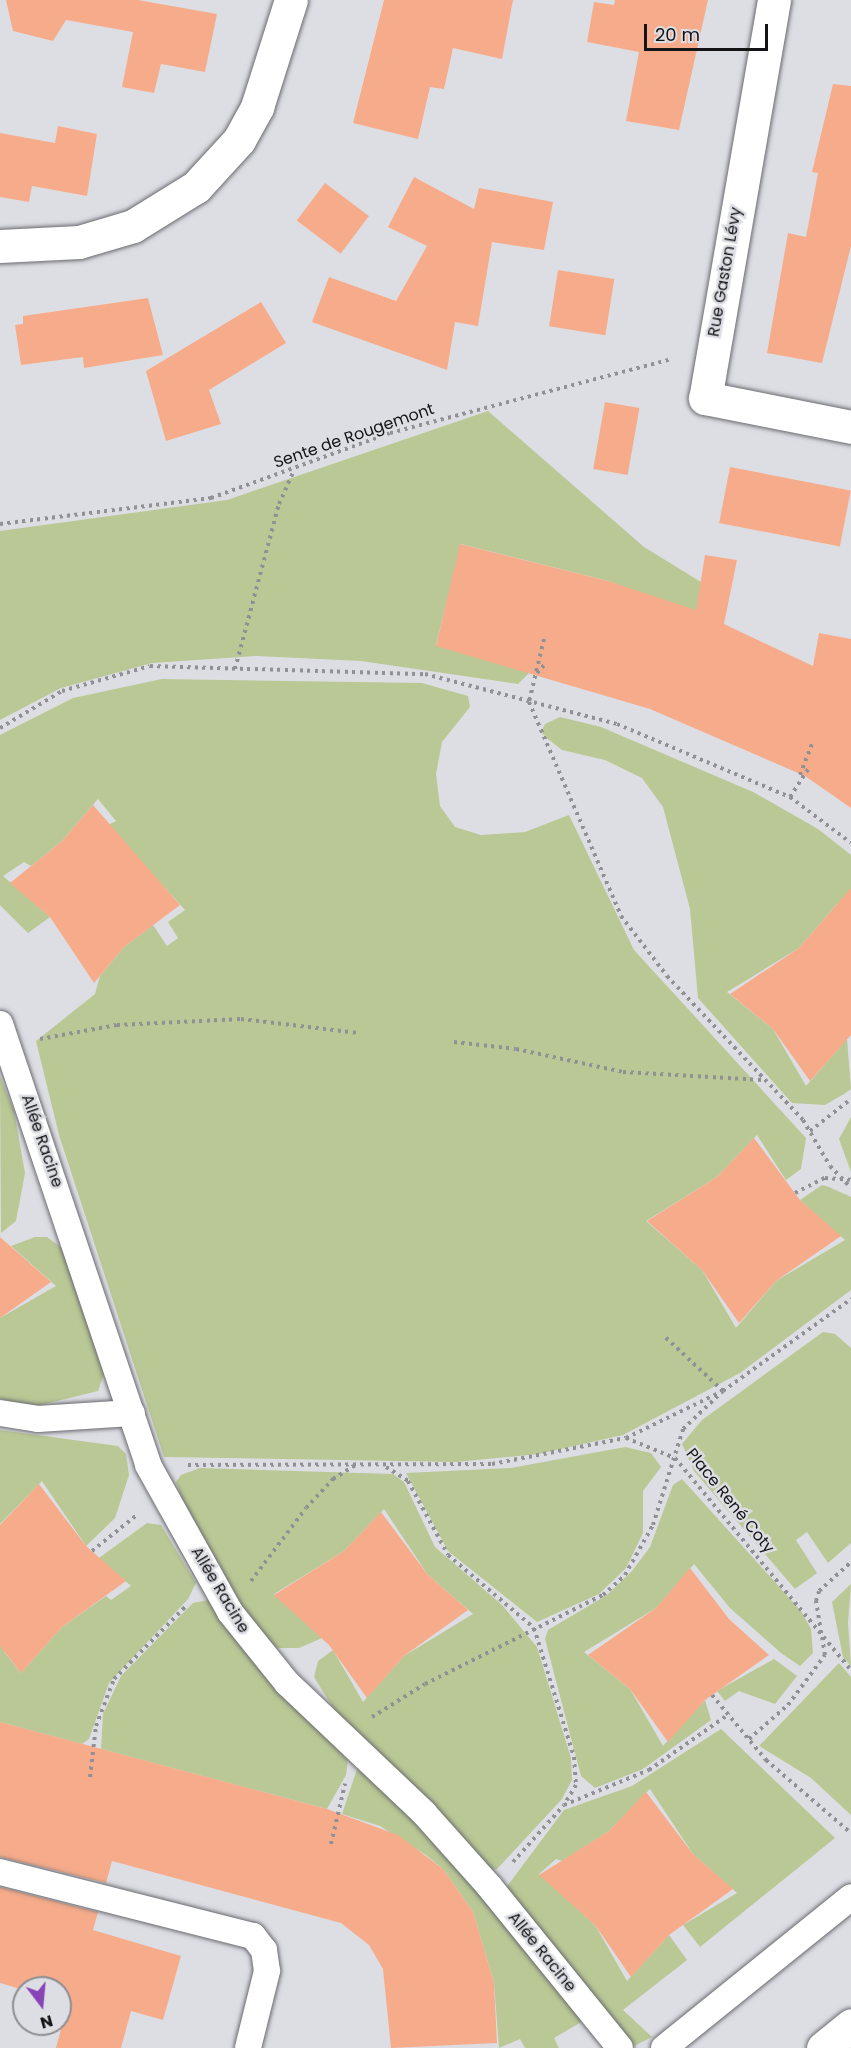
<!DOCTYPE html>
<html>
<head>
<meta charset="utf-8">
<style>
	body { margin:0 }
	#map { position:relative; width:851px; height:2048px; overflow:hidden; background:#dddee4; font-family:Poppins,sans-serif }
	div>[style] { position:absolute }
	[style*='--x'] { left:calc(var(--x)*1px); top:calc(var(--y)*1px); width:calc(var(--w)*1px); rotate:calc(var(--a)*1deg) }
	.green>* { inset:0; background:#b9c895 }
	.building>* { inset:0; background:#f6ac8b; transform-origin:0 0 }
	.path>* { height:4px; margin-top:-2px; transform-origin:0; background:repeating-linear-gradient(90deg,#909195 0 3px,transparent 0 7.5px) }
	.roads { filter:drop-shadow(0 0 2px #6a6a6f) drop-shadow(0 0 2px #6a6a6f) }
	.lane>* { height:26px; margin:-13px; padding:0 13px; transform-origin:13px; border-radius:13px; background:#fff }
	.street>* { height:33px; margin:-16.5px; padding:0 16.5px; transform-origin:16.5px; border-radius:16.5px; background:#fff }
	span { translate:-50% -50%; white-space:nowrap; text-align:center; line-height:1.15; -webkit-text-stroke:5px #dddee4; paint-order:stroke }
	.street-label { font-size:16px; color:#141416 }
	.north { position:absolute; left:12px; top:1976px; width:60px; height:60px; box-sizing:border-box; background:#dddee4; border:2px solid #8d8d92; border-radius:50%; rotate:164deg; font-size:16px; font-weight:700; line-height:24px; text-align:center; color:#141416 }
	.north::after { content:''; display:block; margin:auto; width:21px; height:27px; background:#8843b6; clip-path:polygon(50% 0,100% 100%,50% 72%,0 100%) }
	.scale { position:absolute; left:644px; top:24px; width:124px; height:27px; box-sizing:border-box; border:3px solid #141416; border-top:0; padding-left:8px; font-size:18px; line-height:21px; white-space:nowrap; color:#141416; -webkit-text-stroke:4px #dddee4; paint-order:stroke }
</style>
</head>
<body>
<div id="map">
	<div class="green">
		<i style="clip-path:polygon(488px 411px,644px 547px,701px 582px,696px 613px,608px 581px,461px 544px,436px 645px,531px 671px,518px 684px,361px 661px,257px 656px,152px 663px,61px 688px,0 720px,0 531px,227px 500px)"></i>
		<i style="clip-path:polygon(162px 679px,422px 683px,468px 696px,470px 707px,442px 742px,436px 774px,440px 806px,455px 827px,481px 835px,525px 832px,569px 815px,634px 950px,806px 1138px,801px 1169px,786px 1180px,757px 1135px,717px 1177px,646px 1221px,702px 1270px,736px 1328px,776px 1281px,845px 1240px,800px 1200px,822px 1185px,829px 1187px,851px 1197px,851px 1290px,740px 1373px,623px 1435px,538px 1454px,456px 1462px,164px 1457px,59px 1135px,36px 1041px,95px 994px,100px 976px,124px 947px,153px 925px,167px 946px,178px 938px,168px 922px,185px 910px,108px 825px,116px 821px,98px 799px,61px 842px,31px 866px,24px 862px,3px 876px,50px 917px,28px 933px,0 905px,0 735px,73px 698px)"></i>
		<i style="clip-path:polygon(560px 717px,601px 727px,753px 792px,818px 829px,851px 855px,851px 922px,837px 904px,799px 948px,727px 992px,773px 1029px,806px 1086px,847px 1039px,851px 1089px,844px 1094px,825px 1105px,792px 1103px,698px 998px,690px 909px,663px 807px,642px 778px,605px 760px,562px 750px,548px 739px,541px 732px,545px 724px)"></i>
		<i style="clip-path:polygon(0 1076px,14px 1111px,25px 1173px,16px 1221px,1px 1233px)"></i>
		<i style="clip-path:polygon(851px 1117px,851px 1172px,839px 1139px)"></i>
		<i style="clip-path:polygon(35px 1237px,47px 1237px,66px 1251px,105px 1371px,98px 1391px,37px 1406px,0 1399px,0 1318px,56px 1286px,11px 1246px)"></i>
		<i style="clip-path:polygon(823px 1332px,835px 1334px,851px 1348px,851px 1543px,828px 1563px,807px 1532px,796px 1540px,817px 1573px,795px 1589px,694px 1471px,682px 1444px,702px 1420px)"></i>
		<i style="clip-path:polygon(0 1430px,118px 1446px,126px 1454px,129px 1475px,115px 1518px,86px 1546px,42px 1481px,0 1524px)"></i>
		<i style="clip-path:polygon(625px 1447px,651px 1453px,661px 1467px,643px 1491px,643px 1533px,626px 1568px,599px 1594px,537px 1622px,448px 1551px,406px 1473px,511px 1468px)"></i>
		<i style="clip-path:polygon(200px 1468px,393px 1474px,404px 1482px,435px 1547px,502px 1605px,537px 1647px,571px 1758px,572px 1780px,562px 1799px,497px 1869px,490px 1870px,425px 1796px,337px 1714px,314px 1677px,318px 1661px,333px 1650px,363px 1702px,404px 1656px,473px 1614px,428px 1575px,384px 1509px,344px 1551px,274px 1594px,322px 1638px,299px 1648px,278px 1648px,263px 1640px,223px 1580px,180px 1494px,176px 1482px,181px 1475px)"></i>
		<i style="clip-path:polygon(682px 1479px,801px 1611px,811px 1629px,813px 1653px,800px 1666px,781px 1653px,730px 1608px,694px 1564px,656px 1608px,584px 1652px,630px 1689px,663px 1746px,705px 1700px,711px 1720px,643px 1769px,595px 1788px,581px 1776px,545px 1639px,548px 1630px,607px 1595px,632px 1571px,650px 1547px,673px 1485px)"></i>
		<i style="clip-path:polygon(147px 1523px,161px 1525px,196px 1583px,188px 1599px,109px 1683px,89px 1739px,82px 1744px,0 1722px,0 1634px,5px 1653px,21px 1673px,62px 1627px,106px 1596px,111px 1600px,131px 1586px,99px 1558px)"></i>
		<i style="clip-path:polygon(851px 1584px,848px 1623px,851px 1666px,843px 1657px,832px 1602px)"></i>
		<i style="clip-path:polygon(208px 1600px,262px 1673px,348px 1760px,346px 1775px,327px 1809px,101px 1749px,103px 1714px,121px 1676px,193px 1603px)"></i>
		<i style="clip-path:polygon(774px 1659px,797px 1676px,775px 1704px,739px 1691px,725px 1701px,717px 1691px)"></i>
		<i style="clip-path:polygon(839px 1663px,851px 1677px,851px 1815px,811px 1778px,759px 1746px)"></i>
		<i style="clip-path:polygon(721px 1729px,835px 1838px,700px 1947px,683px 1925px,737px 1893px,693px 1854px,650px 1789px,609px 1831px,562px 1861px,556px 1859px,539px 1874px,595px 1925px,627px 1981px,669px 1935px,687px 1960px,623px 2010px,652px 2037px,630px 2048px,505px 1889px,564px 1810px,632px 1786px)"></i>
		<i style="clip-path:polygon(358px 1766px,450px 1854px,583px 2021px,554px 2038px,559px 2048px,525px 2048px,520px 2039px,499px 2048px,494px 1983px,473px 1912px,443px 1869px,426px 1855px,380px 1826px,342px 1814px)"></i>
	</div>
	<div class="building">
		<i style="clip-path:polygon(6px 0,138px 0,217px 14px,205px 72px,161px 64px,154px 93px,122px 87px,133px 32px,66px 20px,53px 41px,13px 31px)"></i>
		<i style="clip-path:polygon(384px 0,513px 0,502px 59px,453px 48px,444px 89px,430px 87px,418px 139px,353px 123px)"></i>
		<i style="clip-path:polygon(615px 0,708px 0,679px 130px,626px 121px,639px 52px,587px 42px,594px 2px,614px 5px)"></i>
		<i style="clip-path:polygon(833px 84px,851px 86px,851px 246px,822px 363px,767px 353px,788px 233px,806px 237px,818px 173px,812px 172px)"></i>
		<i style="clip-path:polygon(58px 126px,97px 134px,87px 196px,32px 186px,29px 202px,0 197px,0 133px,55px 143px)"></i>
		<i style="clip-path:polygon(414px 177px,474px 209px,479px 188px,553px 202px,544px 250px,492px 242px,478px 326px,455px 322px,447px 370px,312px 322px,329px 277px,396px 301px,427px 246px,388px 227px)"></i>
		<i style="left:325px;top:183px;width:55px;height:47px;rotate:37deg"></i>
		<i style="left:558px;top:270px;width:57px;height:57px;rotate:9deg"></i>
		<i style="clip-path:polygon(148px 298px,163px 355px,84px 368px,83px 357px,21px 365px,15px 325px,23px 324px,23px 316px)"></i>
		<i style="clip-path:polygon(261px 302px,286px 343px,209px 390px,221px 424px,166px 441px,146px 371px)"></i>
		<i style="left:605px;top:402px;width:35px;height:68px;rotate:10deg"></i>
		<i style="left:730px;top:467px;width:123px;height:57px;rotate:11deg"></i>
		<i style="clip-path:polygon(460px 544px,608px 581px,696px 610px,705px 555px,737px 560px,724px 624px,813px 666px,819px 633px,851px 639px,851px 808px,805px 776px,650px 709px,436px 646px)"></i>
		<i style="clip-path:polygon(93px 805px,180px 905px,124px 947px,94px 983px,50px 917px,10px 883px,61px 842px)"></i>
		<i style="clip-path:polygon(851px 888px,851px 1035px,810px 1081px,773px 1029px,730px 994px,799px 948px)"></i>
		<i style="clip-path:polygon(754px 1138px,800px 1200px,841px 1236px,776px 1281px,739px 1323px,702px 1270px,647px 1221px,717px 1177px)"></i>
		<i style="clip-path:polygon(0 1237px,51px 1282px,0 1318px)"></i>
		<i style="clip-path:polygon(39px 1484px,86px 1546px,126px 1581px,62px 1627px,21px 1673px,0 1646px,0 1525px)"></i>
		<i style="clip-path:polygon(381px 1512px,428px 1575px,468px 1610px,404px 1656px,367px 1698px,329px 1645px,274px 1595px,344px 1551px)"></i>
		<i style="clip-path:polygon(690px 1568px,729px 1619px,769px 1655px,705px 1700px,668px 1742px,630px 1689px,588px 1655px,656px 1608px)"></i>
		<i style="clip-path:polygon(0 1722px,327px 1809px,398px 1835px,443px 1869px,473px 1912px,494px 1983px,497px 2043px,391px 2048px,383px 1969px,369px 1945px,341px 1923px,112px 1861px,106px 1883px,0 1857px)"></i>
		<i style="clip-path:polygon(646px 1792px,693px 1854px,733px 1889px,669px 1935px,631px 1977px,595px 1925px,539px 1875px,609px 1831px)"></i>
		<i style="clip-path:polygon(0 1887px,98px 1912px,93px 1930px,181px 1956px,163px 2020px,131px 2011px,121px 2048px,56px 2048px,68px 2002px,60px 2000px,60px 1988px,24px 1990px,0 1983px)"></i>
	</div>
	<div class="path">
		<i style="--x:0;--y:524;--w:213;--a:-7"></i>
		<i style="--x:211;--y:498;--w:190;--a:-20"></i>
		<i style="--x:390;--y:433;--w:292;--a:-14.7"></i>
		<i style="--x:544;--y:639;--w:65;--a:103.4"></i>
		<i style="--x:529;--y:702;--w:233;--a:66.7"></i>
		<i style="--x:621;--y:916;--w:76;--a:52.5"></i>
		<i style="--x:667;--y:976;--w:198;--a:46.6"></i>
		<i style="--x:803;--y:1120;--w:53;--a:59.6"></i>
		<i style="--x:830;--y:1166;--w:30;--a:46"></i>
		<i style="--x:235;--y:669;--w:171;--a:-75.1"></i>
		<i style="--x:279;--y:504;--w:37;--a:-66"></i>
		<i style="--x:537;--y:673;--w:12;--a:-48"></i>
		<i style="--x:0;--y:728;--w:72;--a:-30.8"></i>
		<i style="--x:62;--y:691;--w:91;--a:-15.9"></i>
		<i style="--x:150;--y:666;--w:275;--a:1.7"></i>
		<i style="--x:425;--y:674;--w:198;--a:14.6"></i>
		<i style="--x:617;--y:724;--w:188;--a:22.9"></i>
		<i style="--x:790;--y:797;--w:76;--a:37"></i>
		<i style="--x:800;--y:775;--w:33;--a:-69"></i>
		<i style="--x:790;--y:797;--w:35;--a:-57"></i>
		<i style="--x:40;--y:1039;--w:78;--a:-10.3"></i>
		<i style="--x:117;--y:1025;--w:124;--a:-2.8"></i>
		<i style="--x:241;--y:1019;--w:118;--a:6.8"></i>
		<i style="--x:454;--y:1042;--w:62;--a:6.4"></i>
		<i style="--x:516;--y:1049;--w:109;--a:12.1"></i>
		<i style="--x:623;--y:1072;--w:140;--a:3.3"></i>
		<i style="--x:810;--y:1131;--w:52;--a:-38"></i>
		<i style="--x:795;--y:1193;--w:34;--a:-27"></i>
		<i style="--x:825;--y:1178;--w:26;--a:4"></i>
		<i style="--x:626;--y:1438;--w:53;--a:22.2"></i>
		<i style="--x:675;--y:1458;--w:276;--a:50.3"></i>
		<i style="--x:188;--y:1465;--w:304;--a:-0.2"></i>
		<i style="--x:492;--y:1464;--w:136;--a:-11"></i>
		<i style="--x:626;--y:1438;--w:108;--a:-25.9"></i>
		<i style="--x:723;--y:1391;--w:81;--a:-137"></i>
		<i style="--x:386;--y:1467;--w:26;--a:32"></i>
		<i style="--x:408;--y:1481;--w:84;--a:61.6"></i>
		<i style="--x:448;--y:1555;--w:113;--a:40.3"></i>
		<i style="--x:534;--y:1628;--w:135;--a:72.8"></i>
		<i style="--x:574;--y:1757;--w:28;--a:86"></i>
		<i style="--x:576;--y:1785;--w:23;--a:121"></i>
		<i style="--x:92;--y:1551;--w:59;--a:-38.8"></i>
		<i style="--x:251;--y:1581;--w:91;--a:-53"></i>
		<i style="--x:306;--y:1508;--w:40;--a:-47"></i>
		<i style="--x:333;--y:1479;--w:26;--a:-32"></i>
		<i style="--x:712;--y:1695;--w:85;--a:50.3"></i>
		<i style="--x:766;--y:1760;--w:112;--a:40.7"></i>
		<i style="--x:372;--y:1717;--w:62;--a:-31.9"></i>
		<i style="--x:425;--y:1684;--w:199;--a:-26.6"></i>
		<i style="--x:603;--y:1595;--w:30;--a:-42"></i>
		<i style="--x:625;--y:1575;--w:57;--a:-60.8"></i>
		<i style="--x:653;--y:1525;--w:101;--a:-72.6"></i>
		<i style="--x:683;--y:1429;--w:55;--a:-43.5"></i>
		<i style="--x:723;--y:1391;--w:158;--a:-35.7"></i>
		<i style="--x:749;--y:1739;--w:52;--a:-41.1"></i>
		<i style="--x:788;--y:1705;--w:62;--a:-53.5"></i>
		<i style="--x:825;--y:1655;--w:55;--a:-99.5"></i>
		<i style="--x:816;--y:1601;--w:10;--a:-73"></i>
		<i style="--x:819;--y:1591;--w:43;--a:-42.2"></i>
		<i style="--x:90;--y:1777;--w:51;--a:-83.3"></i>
		<i style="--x:96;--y:1726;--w:50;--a:-69"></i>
		<i style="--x:114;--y:1679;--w:105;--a:-45.4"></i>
		<i style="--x:331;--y:1844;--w:62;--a:-76.9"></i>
		<i style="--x:513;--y:1862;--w:76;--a:-48.2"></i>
		<i style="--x:564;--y:1805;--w:92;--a:-22.4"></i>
		<i style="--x:649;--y:1770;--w:98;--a:-35"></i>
	</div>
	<div class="roads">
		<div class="lane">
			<i style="--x:0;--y:1024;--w:465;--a:71.4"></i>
			<i style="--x:148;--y:1465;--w:168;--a:60.8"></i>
			<i style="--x:230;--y:1612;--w:91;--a:51.2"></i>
			<i style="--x:287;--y:1683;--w:189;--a:43.5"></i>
			<i style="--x:424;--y:1813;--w:98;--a:48.3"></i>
			<i style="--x:489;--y:1886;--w:208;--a:51"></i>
			<i style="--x:0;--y:1413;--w:38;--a:9"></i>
			<i style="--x:38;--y:1419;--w:94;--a:-3.7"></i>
			<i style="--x:0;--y:1872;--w:261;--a:14.2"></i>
			<i style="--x:253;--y:1936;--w:18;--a:52"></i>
			<i style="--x:264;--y:1950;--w:21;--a:82"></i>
			<i style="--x:267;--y:1971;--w:79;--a:103.9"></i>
			<i style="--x:664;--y:2048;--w:240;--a:-38.9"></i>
		</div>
		<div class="street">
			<i style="--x:774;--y:0;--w:404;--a:99.8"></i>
			<i style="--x:705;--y:398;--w:149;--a:11.2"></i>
			<i style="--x:0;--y:246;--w:79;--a:-2.9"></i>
			<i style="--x:79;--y:242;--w:56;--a:-16.5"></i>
			<i style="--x:133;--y:226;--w:74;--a:-31.8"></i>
			<i style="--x:196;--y:187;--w:64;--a:-47.5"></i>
			<i style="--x:239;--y:140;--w:38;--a:-61"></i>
			<i style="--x:257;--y:107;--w:112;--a:-72.4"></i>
			<i style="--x:823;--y:2048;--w:36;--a:-39"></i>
		</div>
	</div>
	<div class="street-label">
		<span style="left:725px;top:272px;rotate:-80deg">Rue Gaston Lévy</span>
		<span style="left:354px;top:436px;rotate:-19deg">Sente de Rougemont</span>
		<span style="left:42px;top:1141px;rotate:71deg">Allée Racine</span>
		<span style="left:730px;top:1501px;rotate:51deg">Place René Coty</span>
		<span style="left:220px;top:1590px;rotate:59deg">Allée Racine</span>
		<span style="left:542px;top:1952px;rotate:51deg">Allée Racine</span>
	</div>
	<div class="north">N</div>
	<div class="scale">20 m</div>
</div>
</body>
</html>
